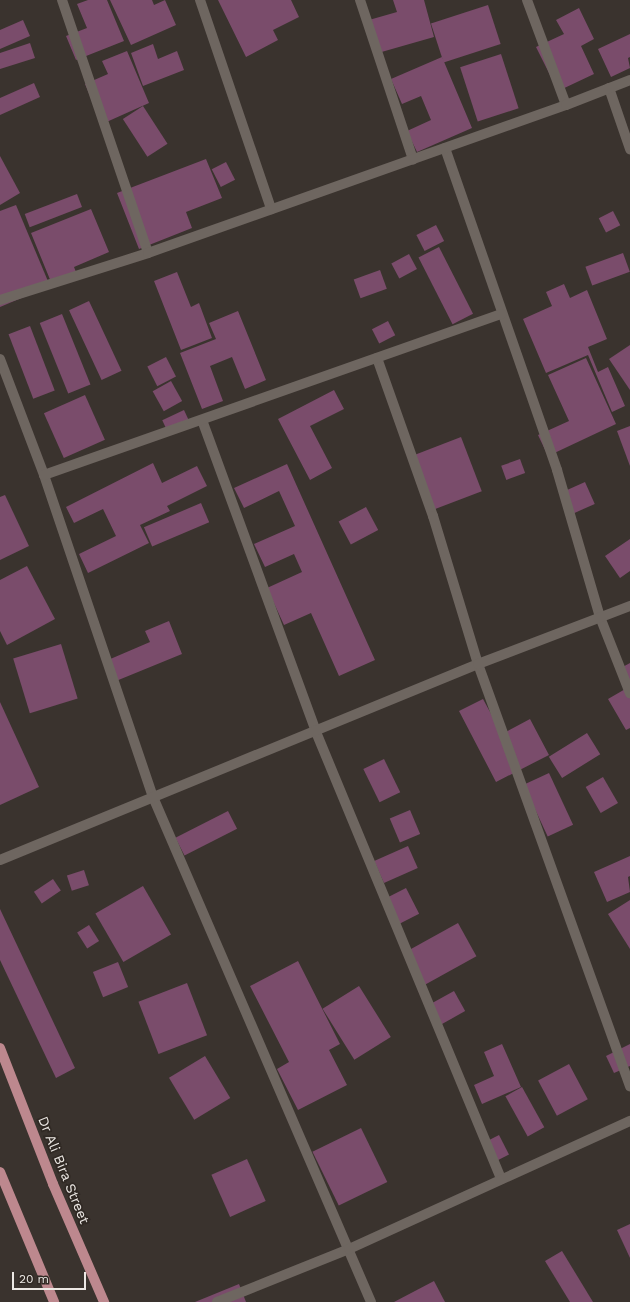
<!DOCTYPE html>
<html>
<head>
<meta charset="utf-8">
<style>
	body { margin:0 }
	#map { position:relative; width:630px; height:1302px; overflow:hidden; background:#3a332e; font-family:"Work Sans",sans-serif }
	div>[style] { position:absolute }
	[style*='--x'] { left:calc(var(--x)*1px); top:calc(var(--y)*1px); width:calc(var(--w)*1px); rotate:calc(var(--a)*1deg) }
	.building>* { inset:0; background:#7a4c6b; transform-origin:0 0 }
	.street>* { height:10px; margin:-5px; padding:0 5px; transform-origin:5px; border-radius:5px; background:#6e6660 }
	.primary>* { height:10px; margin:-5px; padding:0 5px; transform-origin:5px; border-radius:5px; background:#bd888e }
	span { translate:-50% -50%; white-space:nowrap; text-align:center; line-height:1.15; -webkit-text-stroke:3.5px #302924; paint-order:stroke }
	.street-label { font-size:14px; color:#ece8e4 }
	.scale { position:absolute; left:12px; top:1272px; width:74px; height:18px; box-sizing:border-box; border:2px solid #ece8e4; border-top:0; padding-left:5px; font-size:12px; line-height:14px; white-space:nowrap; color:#ece8e4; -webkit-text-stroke:3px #302924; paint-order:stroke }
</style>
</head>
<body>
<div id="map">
	<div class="building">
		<i style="clip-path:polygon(88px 0,107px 0,124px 41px,76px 60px,66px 36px,87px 28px,77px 4px)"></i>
		<i style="clip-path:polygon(110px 0,152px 0,154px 5px,165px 0,176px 25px,131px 45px)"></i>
		<i style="clip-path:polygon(218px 0,291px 0,299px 17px,273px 30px,278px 40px,246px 57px)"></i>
		<i style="clip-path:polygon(393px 0,424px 0,434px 37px,378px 53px,369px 20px,397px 12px)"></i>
		<i style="left:488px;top:5px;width:41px;height:60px;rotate:72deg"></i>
		<i style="clip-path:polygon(579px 8px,594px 39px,581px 46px,594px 74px,558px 91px,536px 47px,564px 34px,556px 20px)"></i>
		<i style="clip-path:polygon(23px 20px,30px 36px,0 49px,0 30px)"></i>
		<i style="clip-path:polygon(630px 34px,630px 57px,628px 58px,630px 68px,611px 77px,598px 49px)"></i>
		<i style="clip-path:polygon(30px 43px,35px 58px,0 69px,0 53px)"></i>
		<i style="clip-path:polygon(153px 44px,158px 59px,177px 51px,184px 70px,143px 86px,131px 53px)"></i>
		<i style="clip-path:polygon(127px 51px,149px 103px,102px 124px,85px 84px,108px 74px,102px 61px)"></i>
		<i style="left:501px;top:54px;width:57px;height:43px;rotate:72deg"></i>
		<i style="clip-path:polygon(442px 57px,472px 128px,417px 152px,407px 131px,431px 120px,421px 96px,402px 104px,391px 79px)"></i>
		<i style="clip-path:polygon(34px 83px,40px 97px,0 115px,0 98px)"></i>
		<i style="left:143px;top:106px;width:45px;height:24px;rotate:57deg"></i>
		<i style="clip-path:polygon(0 156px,20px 193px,0 205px)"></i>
		<i style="clip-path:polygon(206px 159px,222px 198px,186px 212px,192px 228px,139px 249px,117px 193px)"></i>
		<i style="left:226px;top:162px;width:20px;height:16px;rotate:63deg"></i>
		<i style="left:77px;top:194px;width:14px;height:56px;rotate:69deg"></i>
		<i style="clip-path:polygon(16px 205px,50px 286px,0 307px,0 211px)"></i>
		<i style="clip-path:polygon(91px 209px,109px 252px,74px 267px,76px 272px,51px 282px,31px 233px)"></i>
		<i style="left:613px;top:211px;width:16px;height:16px;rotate:63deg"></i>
		<i style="left:436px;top:225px;width:18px;height:22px;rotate:63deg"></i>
		<i style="left:439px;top:247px;width:75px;height:23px;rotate:63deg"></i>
		<i style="left:623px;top:253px;width:20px;height:40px;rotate:70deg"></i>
		<i style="left:409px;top:254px;width:17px;height:20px;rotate:62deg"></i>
		<i style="left:380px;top:270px;width:20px;height:28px;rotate:70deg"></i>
		<i style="clip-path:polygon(177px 272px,191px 307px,199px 303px,212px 338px,181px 350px,154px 281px)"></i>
		<i style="clip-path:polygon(564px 284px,570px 298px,587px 290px,607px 339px,588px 347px,598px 372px,608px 367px,625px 406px,612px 412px,588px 355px,546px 373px,523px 319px,552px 306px,546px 292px)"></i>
		<i style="left:89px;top:301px;width:77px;height:22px;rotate:65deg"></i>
		<i style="clip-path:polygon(238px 311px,266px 380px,245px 389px,232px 357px,210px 366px,223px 401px,202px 409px,180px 353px,216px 339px,209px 323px)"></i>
		<i style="left:62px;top:314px;width:76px;height:24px;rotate:68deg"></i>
		<i style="left:388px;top:321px;width:16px;height:18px;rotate:63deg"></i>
		<i style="left:30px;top:326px;width:69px;height:23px;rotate:69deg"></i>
		<i style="clip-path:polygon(630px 345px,630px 390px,609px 359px)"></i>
		<i style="left:166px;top:357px;width:22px;height:21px;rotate:63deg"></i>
		<i style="clip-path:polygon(586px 358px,616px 424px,548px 456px,538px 435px,569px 421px,548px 375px)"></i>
		<i style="left:171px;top:381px;width:23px;height:21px;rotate:61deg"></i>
		<i style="clip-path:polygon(334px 390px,344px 409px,310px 426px,332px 468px,310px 480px,278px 419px)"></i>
		<i style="left:85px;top:395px;width:49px;height:45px;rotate:66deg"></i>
		<i style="left:184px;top:410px;width:14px;height:24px;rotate:65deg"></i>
		<i style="clip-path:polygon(630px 426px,630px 466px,617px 431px)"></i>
		<i style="left:461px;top:437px;width:58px;height:52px;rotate:69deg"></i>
		<i style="left:520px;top:459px;width:15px;height:20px;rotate:70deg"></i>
		<i style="clip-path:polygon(153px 463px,162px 483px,197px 466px,207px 486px,167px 506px,170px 511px,140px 525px,149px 543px,88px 573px,79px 554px,116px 536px,103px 509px,74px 523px,66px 507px)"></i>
		<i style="clip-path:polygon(287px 464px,375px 660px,339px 676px,311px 613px,284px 625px,267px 588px,302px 572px,294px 554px,265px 567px,254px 544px,295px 526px,279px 491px,244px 508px,234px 488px)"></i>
		<i style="left:585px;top:482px;width:24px;height:27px;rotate:66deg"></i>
		<i style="clip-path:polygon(5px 495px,29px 546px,0 560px,0 497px)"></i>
		<i style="left:201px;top:503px;width:21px;height:62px;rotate:67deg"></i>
		<i style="left:366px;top:507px;width:26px;height:31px;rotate:62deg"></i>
		<i style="clip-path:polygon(630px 539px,630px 571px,620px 578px,605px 556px)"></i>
		<i style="clip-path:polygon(27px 566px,55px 619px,7px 645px,0 631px,0 580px)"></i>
		<i style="clip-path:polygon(169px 621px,182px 654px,116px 681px,108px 660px,150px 642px,145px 631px)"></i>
		<i style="left:61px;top:644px;width:57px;height:50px;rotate:73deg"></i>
		<i style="clip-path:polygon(630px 663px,630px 728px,626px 730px,608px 699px,627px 688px,617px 670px)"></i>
		<i style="clip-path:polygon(483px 699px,502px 734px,530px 719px,549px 755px,496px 782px,459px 711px)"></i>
		<i style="clip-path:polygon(0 702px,39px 787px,0 805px)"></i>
		<i style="left:587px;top:733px;width:25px;height:45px;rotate:58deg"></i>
		<i style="left:384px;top:759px;width:37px;height:23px;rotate:64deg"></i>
		<i style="left:549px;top:773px;width:57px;height:28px;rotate:65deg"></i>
		<i style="left:603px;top:777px;width:30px;height:20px;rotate:60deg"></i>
		<i style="left:410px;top:810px;width:26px;height:22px;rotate:67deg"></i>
		<i style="left:228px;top:811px;width:20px;height:59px;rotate:63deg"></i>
		<i style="left:408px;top:846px;width:24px;height:37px;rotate:66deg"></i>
		<i style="clip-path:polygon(630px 856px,630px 876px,628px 877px,630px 892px,607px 902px,594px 872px)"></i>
		<i style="left:84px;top:870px;width:16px;height:18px;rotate:72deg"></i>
		<i style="left:53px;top:879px;width:14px;height:23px;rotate:56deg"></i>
		<i style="left:143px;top:886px;width:56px;height:55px;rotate:60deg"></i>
		<i style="left:406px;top:888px;width:29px;height:27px;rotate:63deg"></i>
		<i style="clip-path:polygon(630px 900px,630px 949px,608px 914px)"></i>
		<i style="clip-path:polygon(0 909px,75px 1068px,56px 1078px,0 960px)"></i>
		<i style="left:458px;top:923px;width:38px;height:62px;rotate:61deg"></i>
		<i style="left:89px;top:925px;width:19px;height:14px;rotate:58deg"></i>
		<i style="clip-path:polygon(298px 961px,340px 1044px,329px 1050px,347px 1085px,298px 1110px,277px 1069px,289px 1062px,250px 986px)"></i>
		<i style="left:118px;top:962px;width:27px;height:27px;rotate:68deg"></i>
		<i style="left:187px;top:983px;width:56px;height:52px;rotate:69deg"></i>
		<i style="left:359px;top:986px;width:60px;height:43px;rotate:58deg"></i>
		<i style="left:454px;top:991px;width:23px;height:29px;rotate:61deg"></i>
		<i style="clip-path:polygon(502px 1044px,521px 1087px,482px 1104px,474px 1085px,494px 1076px,484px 1052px)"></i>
		<i style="clip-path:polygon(630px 1044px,630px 1066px,614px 1073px,606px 1056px)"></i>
		<i style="left:205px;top:1056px;width:49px;height:42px;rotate:59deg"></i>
		<i style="left:569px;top:1064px;width:40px;height:35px;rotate:62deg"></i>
		<i style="left:522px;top:1087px;width:46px;height:19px;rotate:61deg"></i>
		<i style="left:361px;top:1128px;width:60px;height:54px;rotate:64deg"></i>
		<i style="left:499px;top:1135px;width:22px;height:17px;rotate:63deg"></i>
		<i style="left:247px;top:1159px;width:46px;height:39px;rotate:66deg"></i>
		<i style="clip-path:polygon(630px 1224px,630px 1258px,617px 1230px)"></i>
		<i style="clip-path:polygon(562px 1251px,593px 1302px,570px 1302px,545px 1261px)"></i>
		<i style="clip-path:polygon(434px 1281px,445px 1302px,394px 1302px)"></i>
		<i style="clip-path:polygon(239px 1284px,246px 1302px,195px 1302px)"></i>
	</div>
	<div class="street">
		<i style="--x:62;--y:0;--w:267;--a:71.2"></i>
		<i style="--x:200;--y:0;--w:221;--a:71.2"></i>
		<i style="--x:360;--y:0;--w:168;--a:71.6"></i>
		<i style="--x:527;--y:0;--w:112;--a:69.6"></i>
		<i style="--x:609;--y:88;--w:65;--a:71"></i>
		<i style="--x:445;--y:148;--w:341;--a:70.8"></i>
		<i style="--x:557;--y:470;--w:153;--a:73.7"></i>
		<i style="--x:600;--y:617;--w:82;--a:68.5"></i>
		<i style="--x:0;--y:300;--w:155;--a:-17.6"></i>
		<i style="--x:148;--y:253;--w:443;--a:-19.5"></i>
		<i style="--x:566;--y:105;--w:69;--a:-21.3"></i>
		<i style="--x:377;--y:358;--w:168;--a:70.5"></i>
		<i style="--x:433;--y:516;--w:155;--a:73.1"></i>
		<i style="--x:478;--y:664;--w:449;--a:70.2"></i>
		<i style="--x:0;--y:359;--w:124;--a:69.2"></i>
		<i style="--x:44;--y:475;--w:340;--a:71.3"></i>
		<i style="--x:153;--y:797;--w:550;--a:66.65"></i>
		<i style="--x:202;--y:420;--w:332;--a:69.9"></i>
		<i style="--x:316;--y:732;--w:484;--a:67.5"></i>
		<i style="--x:44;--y:475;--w:485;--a:-19.4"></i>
		<i style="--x:0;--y:860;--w:517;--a:-22.3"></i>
		<i style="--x:478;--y:664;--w:163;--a:-20.9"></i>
		<i style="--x:217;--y:1302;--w:142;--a:-21.9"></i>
		<i style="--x:349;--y:1249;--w:309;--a:-24.5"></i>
	</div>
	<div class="primary">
		<i style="--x:0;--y:1048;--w:146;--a:68.7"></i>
		<i style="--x:53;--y:1184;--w:129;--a:66.6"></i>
		<i style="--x:0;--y:1172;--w:141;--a:67.4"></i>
	</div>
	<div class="street-label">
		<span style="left:64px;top:1170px;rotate:68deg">Dr Ali Bira Street</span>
	</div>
	<div class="scale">20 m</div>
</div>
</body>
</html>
